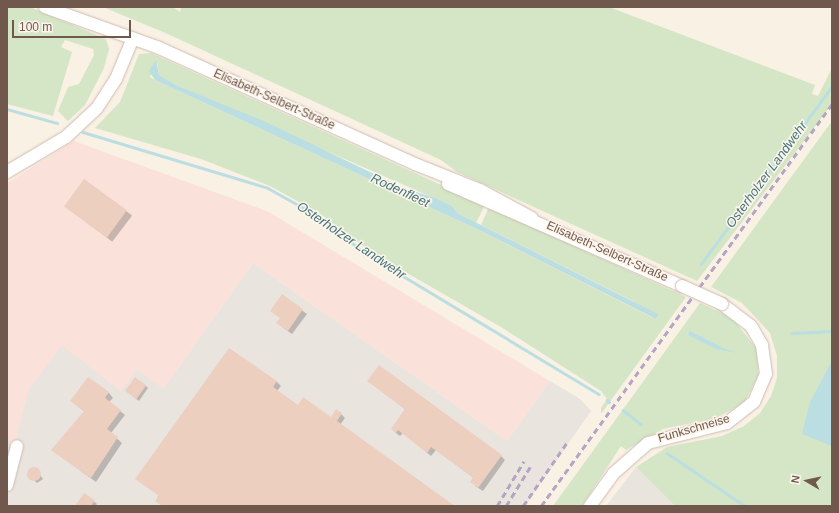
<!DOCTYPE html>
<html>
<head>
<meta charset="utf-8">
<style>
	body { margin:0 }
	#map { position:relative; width:839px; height:513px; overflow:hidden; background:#faf1e5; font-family:Arial,sans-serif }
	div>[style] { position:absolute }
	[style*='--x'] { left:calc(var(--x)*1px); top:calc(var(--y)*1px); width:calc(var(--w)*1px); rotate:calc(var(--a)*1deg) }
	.commercial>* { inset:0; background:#fae2da }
	.industrial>* { inset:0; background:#eae4df }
	.green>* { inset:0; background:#d4e6c5 }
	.water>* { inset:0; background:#bbdee2 }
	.shadow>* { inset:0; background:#0003; transform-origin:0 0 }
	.stream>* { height:2.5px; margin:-1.25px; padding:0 1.25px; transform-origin:1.25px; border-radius:1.25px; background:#bbdee2 }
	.building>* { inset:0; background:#edcfbf; transform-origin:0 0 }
	.round { border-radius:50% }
	.roads { filter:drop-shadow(0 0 1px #cdbbaf) drop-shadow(0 0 1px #cdbbaf) }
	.minor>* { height:12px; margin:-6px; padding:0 6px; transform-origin:6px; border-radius:6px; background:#fff }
	.rail>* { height:2.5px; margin-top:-1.25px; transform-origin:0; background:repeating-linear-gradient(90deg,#b3a5c3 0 6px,transparent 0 10px) }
	.bridges { filter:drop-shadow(0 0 1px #cdbbaf) drop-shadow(0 0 1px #cdbbaf) }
	.minor-bridge>* { height:12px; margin:-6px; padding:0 6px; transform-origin:6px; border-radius:6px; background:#fff }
	span { translate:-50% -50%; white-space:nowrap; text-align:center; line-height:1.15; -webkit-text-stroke:3px #fdf5eb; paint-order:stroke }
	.street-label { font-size:12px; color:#71584d }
	.water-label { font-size:13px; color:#45757b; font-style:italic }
	.frame { position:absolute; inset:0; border:8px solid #71584d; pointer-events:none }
	.north { position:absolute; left:787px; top:461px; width:40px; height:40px; -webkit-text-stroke:3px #fdf5eb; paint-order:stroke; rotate:279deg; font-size:11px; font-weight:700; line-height:16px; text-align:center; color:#71584d }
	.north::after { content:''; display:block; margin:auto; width:14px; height:18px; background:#71584d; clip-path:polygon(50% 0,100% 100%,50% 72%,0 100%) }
	.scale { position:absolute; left:12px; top:20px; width:119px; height:18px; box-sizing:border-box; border:2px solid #71584d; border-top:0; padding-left:5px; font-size:12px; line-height:14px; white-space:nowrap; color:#71584d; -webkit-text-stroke:3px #fdf5eb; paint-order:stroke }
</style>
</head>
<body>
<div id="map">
	<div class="commercial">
		<i style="clip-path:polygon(74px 141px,267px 211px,550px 381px,507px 441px,253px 263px,163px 389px,121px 391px,14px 443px,7px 442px,7px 183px)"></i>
	</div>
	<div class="industrial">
		<i style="clip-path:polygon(253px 263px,507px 441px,550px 381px,580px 399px,591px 411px,525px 506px,7px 506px,7px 442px,15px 443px,29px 389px,62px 345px,121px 391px,137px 369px,163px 389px)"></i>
		<i style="clip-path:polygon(636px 467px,675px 506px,606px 506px)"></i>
	</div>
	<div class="green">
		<i style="clip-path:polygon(7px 7px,30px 7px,106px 39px,109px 49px,104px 68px,85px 105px,68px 121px,58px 111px,68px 87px,79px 84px,94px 55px,93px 49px,65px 40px,61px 47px,72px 52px,53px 116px,7px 104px)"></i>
		<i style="clip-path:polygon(103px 7px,173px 7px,180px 12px,181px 7px,609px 7px,815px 85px,812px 94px,818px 96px,832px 68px,832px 104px,697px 281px,457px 172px,441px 160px,170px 35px)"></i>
		<i style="clip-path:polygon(151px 53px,485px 205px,476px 223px,459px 214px,452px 206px,176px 85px,159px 75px,157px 62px,150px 77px,155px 80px,481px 231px,655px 319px,633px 301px,481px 225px,489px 207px,686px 297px,601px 414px,601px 408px,607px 399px,601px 391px,501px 327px,374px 254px,319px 213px,270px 186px,201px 159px,95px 128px,120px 102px,139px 54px)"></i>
		<i style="clip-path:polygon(832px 121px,832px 506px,675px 506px,636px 467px,667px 447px,722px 436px,744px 426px,760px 413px,771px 396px,777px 378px,777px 356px,770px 333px,742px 303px,711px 287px)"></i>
		<i style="clip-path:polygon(700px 303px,732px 318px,757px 349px,758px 376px,744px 403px,716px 418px,663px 429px,626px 450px,621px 446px,582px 506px,553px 506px)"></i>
	</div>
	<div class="water">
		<i style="clip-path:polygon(156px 60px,159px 75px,176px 85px,266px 122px,401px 187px,435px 198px,452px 206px,459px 214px,658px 314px,656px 319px,481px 231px,155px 80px,149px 71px)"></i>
		<i style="clip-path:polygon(690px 331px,725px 349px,738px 353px,716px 349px,688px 335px)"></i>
		<i style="clip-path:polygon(832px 361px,832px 446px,802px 434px,810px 402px)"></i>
	</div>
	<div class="shadow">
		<i style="left:85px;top:180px;width:59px;height:33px;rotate:37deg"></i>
		<i style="clip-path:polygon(282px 296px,307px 314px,292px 334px,282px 327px)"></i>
		<i style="clip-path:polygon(229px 350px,277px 382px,281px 386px,277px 391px,298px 406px,331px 418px,341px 414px,345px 418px,340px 425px,453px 506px,162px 506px,156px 501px)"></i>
		<i style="clip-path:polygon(88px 378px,109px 393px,113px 398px,109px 402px,125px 415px,111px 433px,122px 443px,96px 482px,52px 450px,85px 412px,71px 401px)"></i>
		<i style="clip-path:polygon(368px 381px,501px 456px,505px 460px,483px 491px,475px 486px,474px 478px,436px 450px,431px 456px,403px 433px,400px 436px,396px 433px,392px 429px,405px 409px)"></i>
		<i style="clip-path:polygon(145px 385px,148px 388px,139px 401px,126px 391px)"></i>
		<i style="clip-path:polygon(35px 468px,43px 479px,37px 483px,28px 475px)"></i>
		<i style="clip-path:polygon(84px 494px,97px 504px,95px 506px,76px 506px)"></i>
	</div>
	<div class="stream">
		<i style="--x:7;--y:109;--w:52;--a:15.6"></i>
		<i style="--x:83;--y:132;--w:193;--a:16.8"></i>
		<i style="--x:268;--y:188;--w:57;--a:29.2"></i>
		<i style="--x:318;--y:216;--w:60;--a:38.2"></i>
		<i style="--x:365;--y:253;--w:273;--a:31.1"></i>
		<i style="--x:701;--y:264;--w:221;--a:-53.6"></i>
		<i style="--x:792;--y:333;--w:40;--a:-2.9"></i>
		<i style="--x:607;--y:400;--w:3;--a:45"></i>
		<i style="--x:623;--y:410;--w:23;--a:38"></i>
		<i style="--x:667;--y:453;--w:94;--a:34.2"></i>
	</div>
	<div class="building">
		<i style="left:84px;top:179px;width:53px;height:34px;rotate:36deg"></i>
		<i style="clip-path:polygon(282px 294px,303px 309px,288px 331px,276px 323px,280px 318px,270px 311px)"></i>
		<i style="clip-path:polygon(229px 348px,277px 381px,273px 387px,298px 405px,303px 397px,331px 417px,336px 409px,342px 413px,337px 421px,455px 506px,162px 506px,155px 501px,159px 496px,135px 479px)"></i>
		<i style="clip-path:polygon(379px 365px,502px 455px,478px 488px,470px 482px,473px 477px,431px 447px,427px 453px,398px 430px,396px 433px,391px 429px,405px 409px,367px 381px)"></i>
		<i style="clip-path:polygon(88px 377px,109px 392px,105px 398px,121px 410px,107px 429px,118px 437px,91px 478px,51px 450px,84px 411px,70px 401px)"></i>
		<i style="left:135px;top:377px;width:14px;height:17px;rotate:36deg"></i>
		<i class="round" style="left:27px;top:467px;width:14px;height:14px"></i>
		<i style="clip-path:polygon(84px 493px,95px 500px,91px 506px,75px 506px)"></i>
	</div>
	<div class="roads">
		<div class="minor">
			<i style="--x:45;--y:7;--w:119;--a:19.7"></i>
			<i style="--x:157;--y:47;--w:283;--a:24.4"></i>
			<i style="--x:415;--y:164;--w:70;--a:21.8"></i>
			<i style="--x:480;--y:190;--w:59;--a:28.3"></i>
			<i style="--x:7;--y:172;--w:69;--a:-30.7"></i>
			<i style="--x:66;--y:137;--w:42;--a:-43.1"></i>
			<i style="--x:97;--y:108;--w:35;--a:-57"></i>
			<i style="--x:116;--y:79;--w:44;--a:-67.5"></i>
			<i style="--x:448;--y:184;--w:255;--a:23.6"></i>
			<i style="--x:7;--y:485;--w:40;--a:-75.6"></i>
			<i style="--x:590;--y:506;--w:41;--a:-54"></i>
			<i style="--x:614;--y:473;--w:45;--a:-41.4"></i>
			<i style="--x:648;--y:443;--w:81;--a:-14.2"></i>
			<i style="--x:727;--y:423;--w:34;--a:-38"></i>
			<i style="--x:754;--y:402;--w:30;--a:-67"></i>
			<i style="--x:766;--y:374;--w:29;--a:-98"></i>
			<i style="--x:762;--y:345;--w:22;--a:-120"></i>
			<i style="--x:751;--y:326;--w:36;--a:-143"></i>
		</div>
	</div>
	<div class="rail">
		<i style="--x:497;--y:506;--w:52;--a:-59"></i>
		<i style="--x:506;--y:506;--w:46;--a:-58.4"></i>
		<i style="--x:523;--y:506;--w:79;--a:-55.3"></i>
		<i style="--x:541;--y:506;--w:496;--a:-54.1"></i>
	</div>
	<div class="bridges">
		<div class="minor-bridge">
			<i style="--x:682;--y:286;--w:44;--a:24.2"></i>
		</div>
	</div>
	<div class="street-label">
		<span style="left:274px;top:100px;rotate:24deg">Elisabeth-Selbert-Straße</span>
		<span style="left:607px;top:252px;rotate:24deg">Elisabeth-Selbert-Straße</span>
		<span style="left:694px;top:429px;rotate:-16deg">Funkschneise</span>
	</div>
	<div class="water-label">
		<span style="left:767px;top:175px;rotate:-54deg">Osterholzer Landwehr</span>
		<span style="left:400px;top:191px;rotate:25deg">Rodenfleet</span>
		<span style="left:351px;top:241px;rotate:34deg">Osterholzer Landwehr</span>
	</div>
	<div class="frame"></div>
	<div class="north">N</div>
	<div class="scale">100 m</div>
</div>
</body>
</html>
